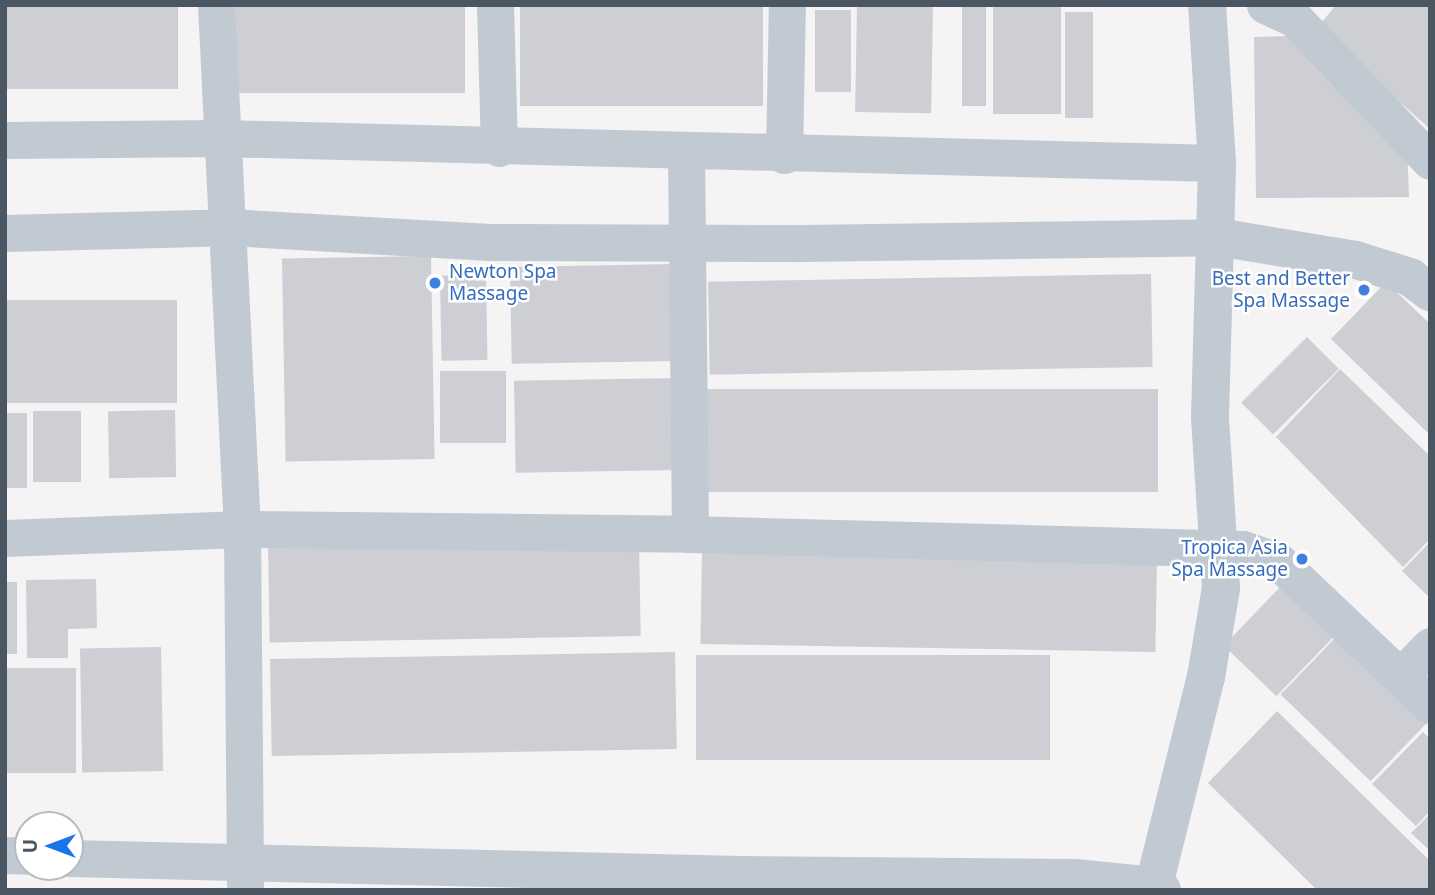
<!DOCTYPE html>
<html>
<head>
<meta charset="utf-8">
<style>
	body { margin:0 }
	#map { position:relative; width:1435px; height:895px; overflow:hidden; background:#f5f3f3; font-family:"Noto Sans",sans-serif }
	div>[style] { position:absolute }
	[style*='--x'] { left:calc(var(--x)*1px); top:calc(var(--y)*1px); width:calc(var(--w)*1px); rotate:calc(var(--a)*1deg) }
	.building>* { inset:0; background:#cdcfd5; transform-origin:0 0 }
	.minor>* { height:37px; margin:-18.5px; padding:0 18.5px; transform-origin:18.5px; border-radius:18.5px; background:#c1cad2 }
	.tertiary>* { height:38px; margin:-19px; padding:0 19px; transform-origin:19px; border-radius:19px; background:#c1cad2 }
	.dots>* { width:19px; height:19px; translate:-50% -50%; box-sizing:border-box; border:4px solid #fff; border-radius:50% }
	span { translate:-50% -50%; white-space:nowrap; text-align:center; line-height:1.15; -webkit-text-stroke:5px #fff; paint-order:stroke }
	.shop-label { font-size:19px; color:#366cbe }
	.left { translate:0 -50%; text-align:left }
	.right { translate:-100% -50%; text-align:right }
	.frame { position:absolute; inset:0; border:7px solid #4a5661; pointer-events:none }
	.north { position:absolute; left:14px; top:811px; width:70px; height:70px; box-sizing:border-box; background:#fff; border:2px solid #b7bbc0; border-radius:50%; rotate:270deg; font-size:19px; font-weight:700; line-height:28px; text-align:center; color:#4a5661 }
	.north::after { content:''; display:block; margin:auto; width:24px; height:32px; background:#1a73e8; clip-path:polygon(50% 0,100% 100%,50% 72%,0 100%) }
</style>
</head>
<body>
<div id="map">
	<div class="building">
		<i style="left:5px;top:5px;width:173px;height:84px"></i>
		<i style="left:234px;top:5px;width:231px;height:88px"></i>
		<i style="left:857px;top:5px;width:76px;height:107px;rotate:1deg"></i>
		<i style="clip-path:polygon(1336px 5px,1430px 5px,1430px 129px,1317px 28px)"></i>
		<i style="left:520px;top:6px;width:243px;height:100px"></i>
		<i style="left:962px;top:7px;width:24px;height:99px"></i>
		<i style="left:993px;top:7px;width:68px;height:107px"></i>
		<i style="left:815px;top:10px;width:36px;height:82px"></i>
		<i style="left:1065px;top:12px;width:28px;height:106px"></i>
		<i style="clip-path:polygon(1295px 36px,1407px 146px,1409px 197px,1256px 198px,1254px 37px)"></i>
		<i style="left:431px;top:256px;width:203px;height:149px;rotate:89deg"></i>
		<i style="left:675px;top:264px;width:97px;height:165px;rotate:89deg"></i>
		<i style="left:1151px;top:274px;width:93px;height:443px;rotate:89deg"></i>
		<i style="left:486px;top:275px;width:85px;height:46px;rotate:89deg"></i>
		<i style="clip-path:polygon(1386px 282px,1430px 324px,1430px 435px,1331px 339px)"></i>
		<i style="left:5px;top:300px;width:172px;height:103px"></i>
		<i style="left:1307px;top:337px;width:45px;height:93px;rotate:45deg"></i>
		<i style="clip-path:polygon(1340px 369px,1430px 456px,1430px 539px,1403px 567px,1276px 437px)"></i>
		<i style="left:440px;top:371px;width:66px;height:72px"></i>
		<i style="left:676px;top:378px;width:92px;height:162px;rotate:89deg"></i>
		<i style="left:1158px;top:389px;width:103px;height:457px;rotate:90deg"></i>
		<i style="left:175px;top:410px;width:67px;height:67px;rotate:89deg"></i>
		<i style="left:33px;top:411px;width:48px;height:71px"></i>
		<i style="left:5px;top:413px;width:22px;height:75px"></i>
		<i style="left:639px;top:540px;width:96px;height:371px;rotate:89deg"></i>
		<i style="clip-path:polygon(1430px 542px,1430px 598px,1402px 571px)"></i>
		<i style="left:702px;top:553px;width:455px;height:91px;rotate:1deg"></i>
		<i style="clip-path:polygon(96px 579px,97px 628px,68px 629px,68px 658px,27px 658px,26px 580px)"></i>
		<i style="left:1287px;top:580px;width:73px;height:91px;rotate:44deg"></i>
		<i style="left:5px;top:582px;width:12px;height:72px"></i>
		<i style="left:1339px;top:634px;width:125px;height:84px;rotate:44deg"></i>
		<i style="left:161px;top:647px;width:124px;height:81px;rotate:89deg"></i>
		<i style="left:675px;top:652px;width:97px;height:405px;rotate:89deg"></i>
		<i style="left:696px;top:655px;width:354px;height:105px"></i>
		<i style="left:5px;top:668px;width:71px;height:105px"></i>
		<i style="clip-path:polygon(1277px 711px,1430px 861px,1430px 890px,1317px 890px,1208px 783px)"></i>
		<i style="clip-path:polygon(1423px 732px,1430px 739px,1430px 811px,1416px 826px,1372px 784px)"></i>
		<i style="clip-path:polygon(1430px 814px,1430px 851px,1411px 833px)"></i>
	</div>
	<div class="minor">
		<i style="--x:216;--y:5;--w:525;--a:87.16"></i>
		<i style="--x:242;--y:529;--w:361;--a:89.5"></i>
		<i style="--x:495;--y:5;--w:143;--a:88.4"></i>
		<i style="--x:1265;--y:5;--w:33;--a:25"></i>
		<i style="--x:1295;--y:19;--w:196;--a:46.4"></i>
		<i style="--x:5;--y:140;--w:215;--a:-0.5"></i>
		<i style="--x:220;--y:138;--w:997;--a:1.44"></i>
		<i style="--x:686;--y:150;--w:384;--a:89.4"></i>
		<i style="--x:784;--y:155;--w:150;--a:-88.9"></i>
		<i style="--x:5;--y:233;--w:223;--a:-1.5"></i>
		<i style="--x:228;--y:227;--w:262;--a:3.3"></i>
		<i style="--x:490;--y:242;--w:313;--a:0.2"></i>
		<i style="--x:803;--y:243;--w:414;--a:-0.8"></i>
		<i style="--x:5;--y:538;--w:237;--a:-2.2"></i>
		<i style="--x:242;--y:529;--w:448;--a:0.6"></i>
		<i style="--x:690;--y:534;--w:553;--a:1.55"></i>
		<i style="--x:1243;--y:549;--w:37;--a:19"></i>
		<i style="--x:1278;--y:561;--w:209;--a:43.5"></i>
		<i style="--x:1400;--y:677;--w:43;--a:-45.9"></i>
		<i style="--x:5;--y:855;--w:23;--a:2"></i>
		<i style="--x:70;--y:858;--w:670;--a:1.37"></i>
		<i style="--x:740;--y:874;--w:334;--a:0.5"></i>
		<i style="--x:1074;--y:877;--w:80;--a:5.7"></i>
	</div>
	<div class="tertiary">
		<i style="--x:1217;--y:237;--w:141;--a:9.4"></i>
		<i style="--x:1356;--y:260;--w:57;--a:17.5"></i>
		<i style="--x:1410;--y:277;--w:25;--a:37"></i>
		<i style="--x:1162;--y:890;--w:9;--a:-148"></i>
		<i style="--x:1154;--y:885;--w:214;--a:-76"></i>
		<i style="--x:1206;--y:677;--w:90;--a:-80.4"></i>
		<i style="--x:1221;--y:588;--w:171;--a:-93.7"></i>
		<i style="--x:1210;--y:417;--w:254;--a:-88.4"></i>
		<i style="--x:1217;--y:163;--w:158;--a:-93.6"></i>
	</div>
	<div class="dots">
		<i style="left:435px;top:283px;background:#3f7fe0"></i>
		<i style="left:1364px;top:290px;background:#3f7fe0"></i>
		<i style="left:1302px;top:559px;background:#3f7fe0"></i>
	</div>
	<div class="shop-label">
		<span class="left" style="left:449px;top:283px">Newton Spa<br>Massage</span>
		<span class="right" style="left:1350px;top:290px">Best and Better<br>Spa Massage</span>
		<span class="right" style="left:1288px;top:559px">Tropica Asia<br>Spa Massage</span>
	</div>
	<div class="frame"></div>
	<div class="north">U</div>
</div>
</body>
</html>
